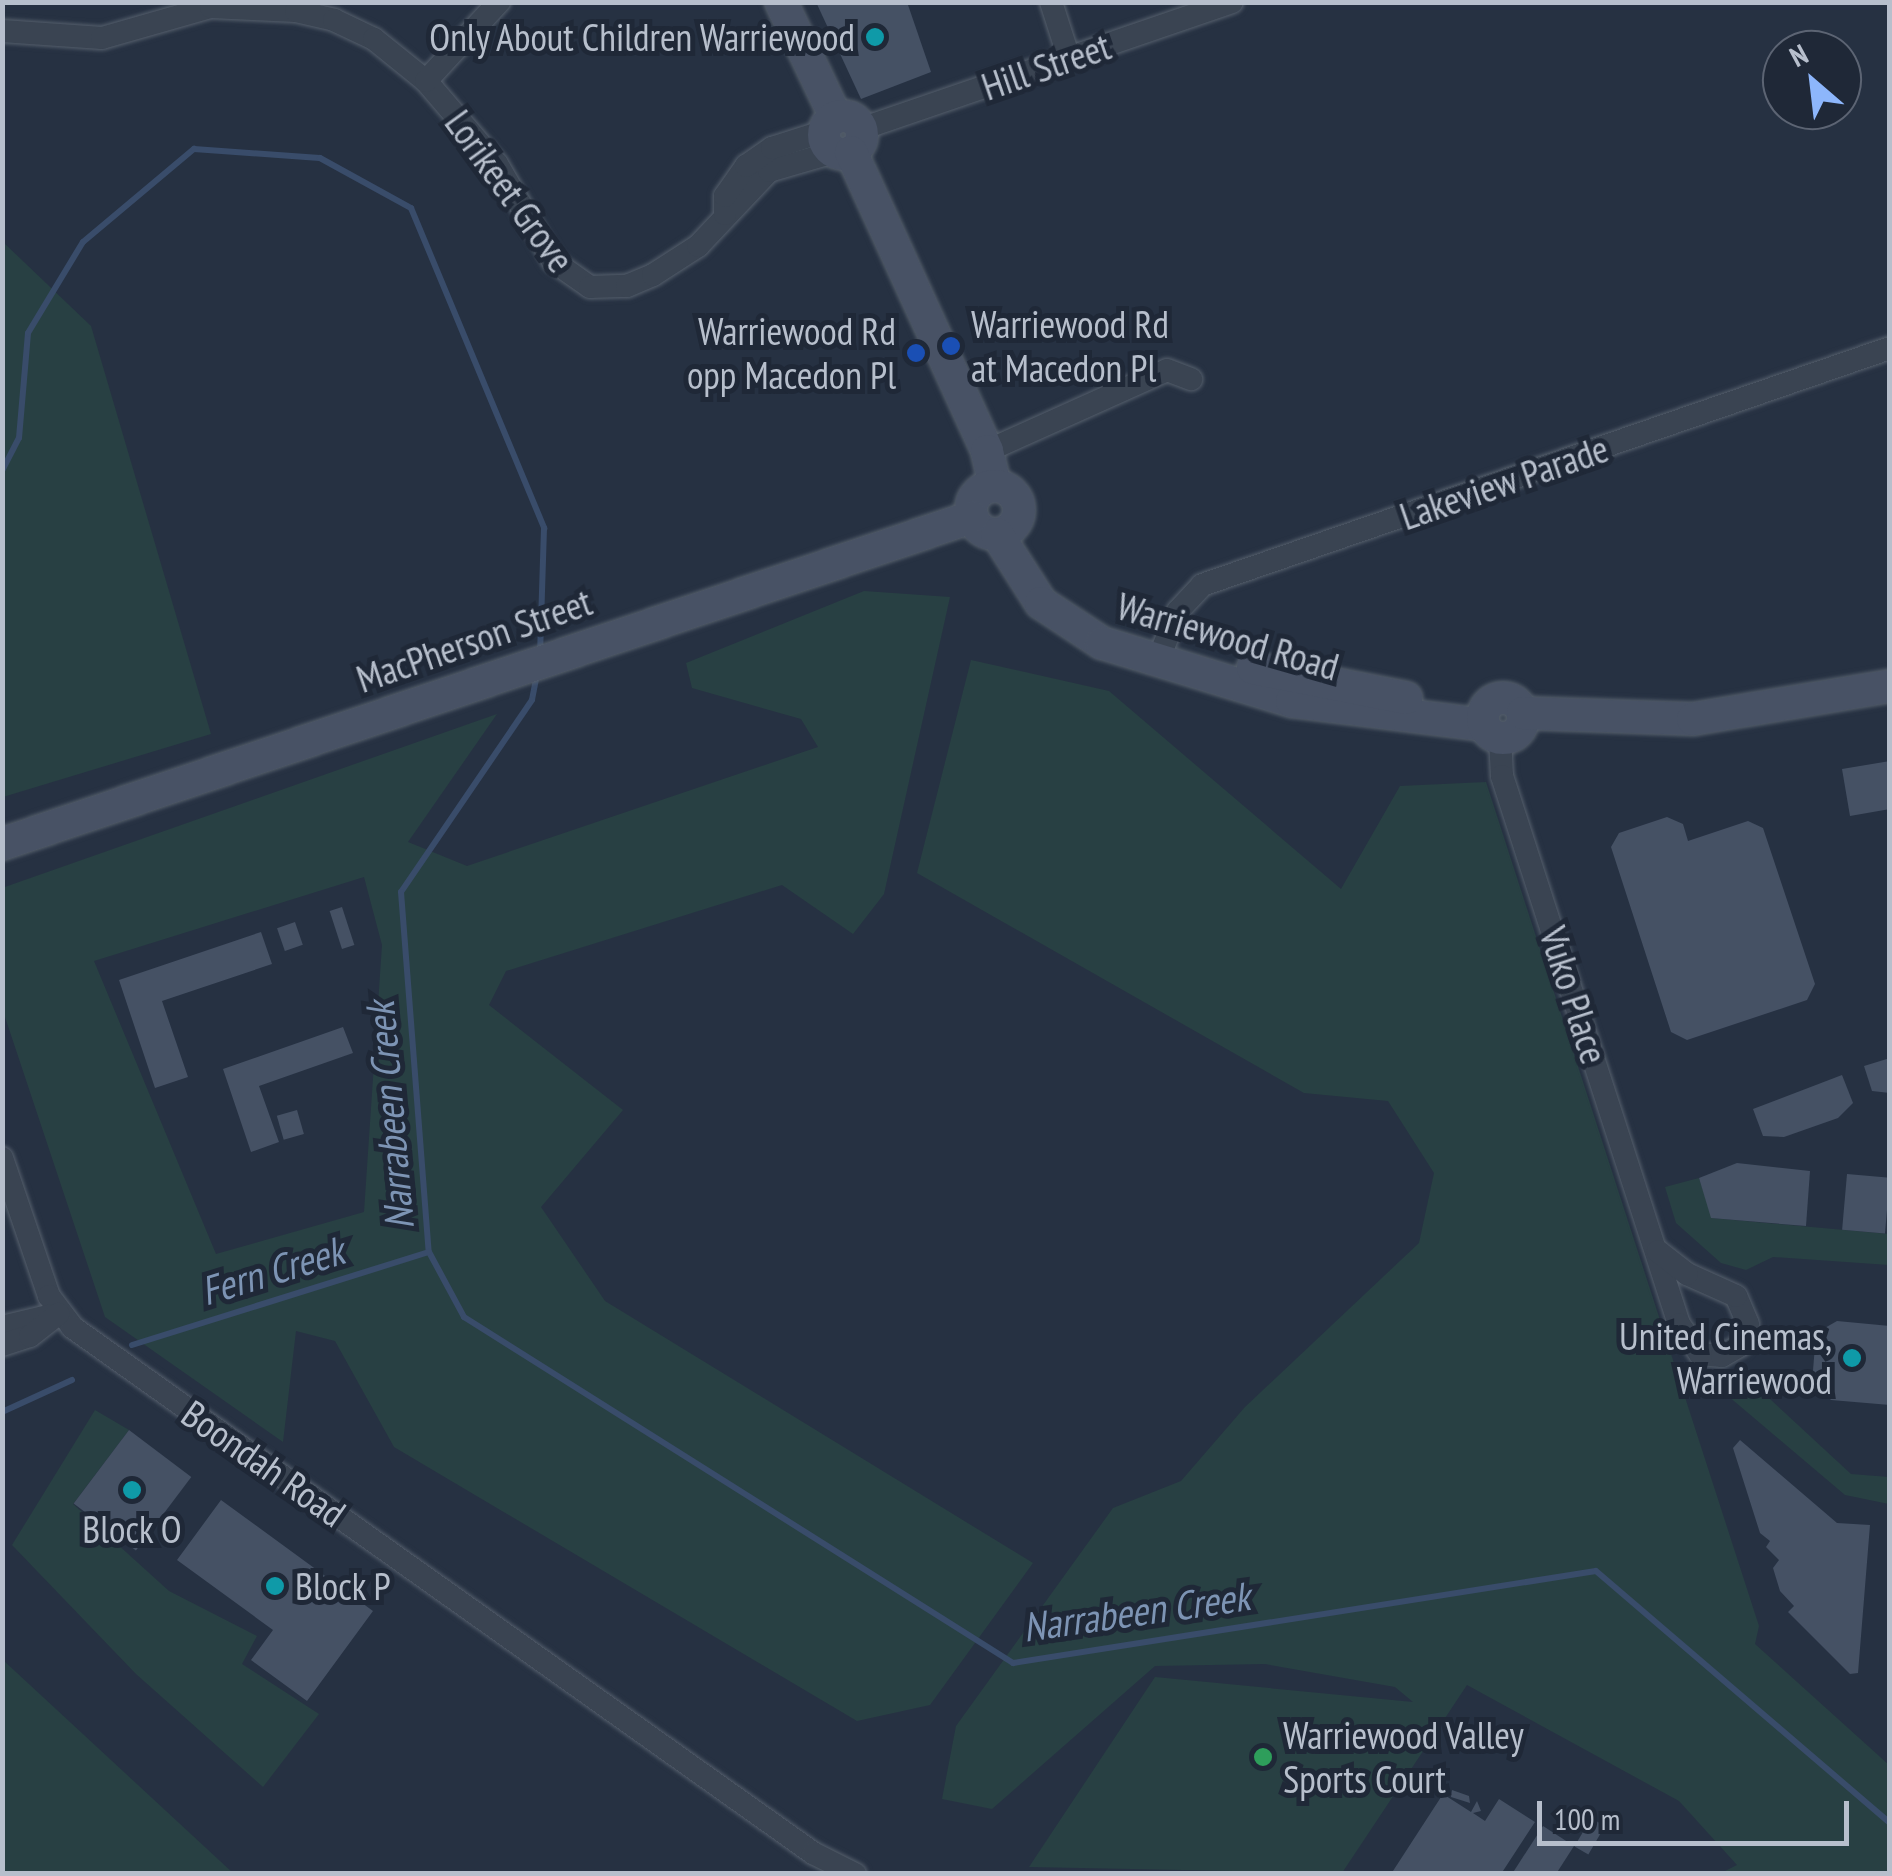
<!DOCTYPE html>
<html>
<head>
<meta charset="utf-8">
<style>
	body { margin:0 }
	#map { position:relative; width:1892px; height:1876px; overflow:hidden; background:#263142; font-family:"PT Sans Narrow",sans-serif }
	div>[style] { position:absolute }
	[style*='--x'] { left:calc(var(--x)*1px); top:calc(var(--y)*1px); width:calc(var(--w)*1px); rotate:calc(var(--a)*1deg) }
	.green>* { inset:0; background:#284043 }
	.stream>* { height:6px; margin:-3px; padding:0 3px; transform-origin:3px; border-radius:3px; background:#394c6a }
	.building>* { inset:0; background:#455164; transform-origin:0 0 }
	.roads { filter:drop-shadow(0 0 2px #555f6c) drop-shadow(0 0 2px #555f6c) }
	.street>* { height:22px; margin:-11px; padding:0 11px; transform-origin:11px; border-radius:11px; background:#3a4452 }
	.secondary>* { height:32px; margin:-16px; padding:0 16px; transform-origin:16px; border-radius:16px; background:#485265 }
	.secondary>.ring { margin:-16px; padding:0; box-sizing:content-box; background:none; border:32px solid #485265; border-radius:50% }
	.dots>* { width:28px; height:28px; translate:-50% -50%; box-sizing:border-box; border:5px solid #1f2837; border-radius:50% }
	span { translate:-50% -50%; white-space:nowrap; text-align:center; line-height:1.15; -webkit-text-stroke:10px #1f2837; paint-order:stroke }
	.poi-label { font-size:38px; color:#b7bfcc }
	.right { translate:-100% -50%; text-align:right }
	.left { translate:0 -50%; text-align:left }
	.street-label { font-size:38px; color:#b7bfcc }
	.water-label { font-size:40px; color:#7d94b4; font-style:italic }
	.frame { position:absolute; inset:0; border:5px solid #b7bfcc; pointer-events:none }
	.north { position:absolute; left:1762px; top:30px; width:100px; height:100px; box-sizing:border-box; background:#1f2837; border:2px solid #5c6473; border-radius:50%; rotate:332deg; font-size:28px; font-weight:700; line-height:40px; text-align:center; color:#b7bfcc }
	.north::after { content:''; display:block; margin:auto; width:35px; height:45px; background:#8db6fb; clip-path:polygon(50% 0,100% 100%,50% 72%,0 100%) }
	.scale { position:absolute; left:1537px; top:1801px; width:312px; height:45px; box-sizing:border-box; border:5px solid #b7bfcc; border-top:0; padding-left:12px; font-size:30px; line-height:35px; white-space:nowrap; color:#b7bfcc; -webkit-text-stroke:8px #1f2837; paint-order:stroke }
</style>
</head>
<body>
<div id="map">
	<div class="green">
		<i style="clip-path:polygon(3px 242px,91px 326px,211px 734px,3px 797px)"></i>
		<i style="clip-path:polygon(evenodd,864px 591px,950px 597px,884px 894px,853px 934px,782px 885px,506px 971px,489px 1005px,623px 1110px,541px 1207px,605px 1301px,1033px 1563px,930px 1705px,857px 1721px,394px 1447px,335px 1341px,296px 1331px,283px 1442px,105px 1317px,3px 1011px,2px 888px,497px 714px,408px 842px,467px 866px,818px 747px,801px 719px,692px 688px,686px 663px,864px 591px,364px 877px,382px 945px,364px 1212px,216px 1254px,94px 961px,364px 877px)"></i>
		<i style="clip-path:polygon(971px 660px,1109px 691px,1341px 889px,1400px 786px,1486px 782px,1759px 1626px,1755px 1644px,1889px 1765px,1889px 1873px,1721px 1873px,1737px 1865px,1679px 1801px,1467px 1685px,1342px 1873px,1029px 1867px,1155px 1677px,1413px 1702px,1395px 1687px,1265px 1664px,1155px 1666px,992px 1809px,942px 1799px,956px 1726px,1113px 1508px,1181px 1481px,1245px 1407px,1419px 1243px,1434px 1173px,1388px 1101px,1304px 1093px,917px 873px)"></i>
		<i style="clip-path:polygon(1699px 1178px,1712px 1218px,1889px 1234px,1889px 1265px,1773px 1257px,1746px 1270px,1721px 1263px,1676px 1223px,1665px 1187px)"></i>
		<i style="clip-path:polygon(1745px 1376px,1851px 1474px,1889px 1477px,1889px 1504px,1845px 1495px,1721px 1390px,1723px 1378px)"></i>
		<i style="clip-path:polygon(95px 1410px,129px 1430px,73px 1504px,169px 1591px,257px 1636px,242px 1664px,319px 1714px,263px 1787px,136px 1674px,12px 1545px)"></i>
		<i style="clip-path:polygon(3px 1660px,233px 1873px,3px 1873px)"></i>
	</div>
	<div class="stream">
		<i style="--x:2;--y:471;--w:37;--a:-63"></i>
		<i style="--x:19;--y:438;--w:105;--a:-85.1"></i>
		<i style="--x:28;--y:333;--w:106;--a:-58.9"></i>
		<i style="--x:83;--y:242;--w:145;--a:-40"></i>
		<i style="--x:194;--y:149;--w:126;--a:4.1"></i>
		<i style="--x:320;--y:158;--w:104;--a:28.8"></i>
		<i style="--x:411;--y:208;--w:347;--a:67.4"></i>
		<i style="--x:544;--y:528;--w:124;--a:91.8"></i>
		<i style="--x:537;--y:674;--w:26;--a:101"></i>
		<i style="--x:532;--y:700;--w:232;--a:124.3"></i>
		<i style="--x:401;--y:892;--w:361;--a:85.6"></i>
		<i style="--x:429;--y:1252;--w:74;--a:61.7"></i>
		<i style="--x:464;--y:1317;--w:649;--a:32.22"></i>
		<i style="--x:1013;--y:1663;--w:590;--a:-8.97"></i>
		<i style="--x:1596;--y:1571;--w:387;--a:40.6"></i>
		<i style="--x:132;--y:1345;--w:311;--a:-17.4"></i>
		<i style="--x:2;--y:1412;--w:77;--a:-24.6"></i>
	</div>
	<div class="building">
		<i style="clip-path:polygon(816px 2px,907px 2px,931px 72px,861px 99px)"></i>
		<i style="clip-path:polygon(1890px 761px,1890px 809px,1850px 816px,1842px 769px)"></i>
		<i style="clip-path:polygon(1667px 817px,1683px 824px,1688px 841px,1748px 821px,1763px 828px,1815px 984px,1807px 1000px,1687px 1040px,1671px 1032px,1611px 847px,1619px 833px)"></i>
		<i style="left:342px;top:907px;width:40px;height:13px;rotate:72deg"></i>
		<i style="left:295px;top:922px;width:24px;height:19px;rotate:71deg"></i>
		<i style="clip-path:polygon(261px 932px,272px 964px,162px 1001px,188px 1077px,155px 1088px,119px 980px)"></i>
		<i style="clip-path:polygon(343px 1027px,353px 1053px,259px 1086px,279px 1142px,251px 1152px,223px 1069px)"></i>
		<i style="clip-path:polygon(1890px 1058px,1890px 1093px,1872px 1091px,1864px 1066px)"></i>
		<i style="clip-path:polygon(1842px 1075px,1853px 1103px,1838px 1118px,1784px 1137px,1763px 1136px,1753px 1109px)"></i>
		<i style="left:297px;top:1110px;width:25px;height:21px;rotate:74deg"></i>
		<i style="clip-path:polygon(1737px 1163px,1810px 1171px,1806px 1226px,1711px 1218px,1699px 1178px)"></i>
		<i style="left:1847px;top:1174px;width:43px;height:56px;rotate:5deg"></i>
		<i style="clip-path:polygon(1837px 1321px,1890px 1326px,1890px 1405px,1831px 1400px,1812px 1383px,1816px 1333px)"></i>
		<i style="left:129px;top:1430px;width:78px;height:92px;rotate:37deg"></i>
		<i style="clip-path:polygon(1740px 1440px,1837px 1523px,1870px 1525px,1858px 1673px,1850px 1674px,1788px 1612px,1794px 1606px,1780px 1591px,1773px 1568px,1779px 1560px,1766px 1547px,1770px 1541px,1760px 1533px,1733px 1448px)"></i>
		<i style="clip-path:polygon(221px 1500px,373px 1611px,307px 1701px,251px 1660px,273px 1630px,177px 1560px)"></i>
		<i style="clip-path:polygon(1452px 1790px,1469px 1796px,1470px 1803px,1451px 1797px)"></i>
		<i style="clip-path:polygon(1443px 1794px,1471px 1812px,1477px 1801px,1481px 1811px,1473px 1813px,1485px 1821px,1499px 1799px,1535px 1822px,1501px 1874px,1391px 1874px)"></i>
		<i style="left:1591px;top:1818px;width:16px;height:33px;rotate:30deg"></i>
		<i style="clip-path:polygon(1543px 1826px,1574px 1846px,1556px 1874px,1512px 1874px)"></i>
	</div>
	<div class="roads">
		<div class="street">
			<i style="--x:1051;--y:2;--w:59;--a:72.2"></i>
			<i style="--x:2;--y:31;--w:100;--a:4"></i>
			<i style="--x:102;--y:38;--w:113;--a:-15.9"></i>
			<i style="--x:211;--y:7;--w:85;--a:2.7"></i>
			<i style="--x:296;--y:11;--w:39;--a:13"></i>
			<i style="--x:334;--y:20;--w:44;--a:25.4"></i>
			<i style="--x:374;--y:39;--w:67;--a:38.9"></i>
			<i style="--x:426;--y:81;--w:109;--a:49.5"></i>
			<i style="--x:497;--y:164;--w:112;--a:60"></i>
			<i style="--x:553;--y:261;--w:45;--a:35.1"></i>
			<i style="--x:590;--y:287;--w:37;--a:-2"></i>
			<i style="--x:627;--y:286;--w:28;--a:-23"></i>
			<i style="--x:653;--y:275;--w:54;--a:-32.8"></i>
			<i style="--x:698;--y:246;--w:103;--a:-46.6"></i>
			<i style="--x:769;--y:171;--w:68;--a:-16.3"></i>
			<i style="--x:426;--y:81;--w:108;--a:-47.3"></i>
			<i style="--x:861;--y:129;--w:392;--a:-18.9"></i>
			<i style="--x:725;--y:214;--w:18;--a:-90"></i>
			<i style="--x:725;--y:196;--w:37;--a:-55"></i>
			<i style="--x:746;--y:166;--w:32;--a:-35"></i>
			<i style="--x:772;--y:148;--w:56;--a:-17.8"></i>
			<i style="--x:987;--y:451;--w:197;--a:-24.2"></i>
			<i style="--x:1167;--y:370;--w:26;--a:21"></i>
			<i style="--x:1158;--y:660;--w:53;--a:-67.8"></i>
			<i style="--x:1178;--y:611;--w:35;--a:-47"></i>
			<i style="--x:1202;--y:585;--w:728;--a:-19.01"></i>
			<i style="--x:1500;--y:738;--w:38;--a:87"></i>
			<i style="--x:1502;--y:776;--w:576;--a:72.1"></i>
			<i style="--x:1679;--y:1324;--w:37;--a:55"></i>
			<i style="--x:1700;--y:1354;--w:22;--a:5"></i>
			<i style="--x:1722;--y:1356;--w:22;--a:-30"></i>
			<i style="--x:1741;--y:1345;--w:22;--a:-72"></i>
			<i style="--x:1748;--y:1324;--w:30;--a:-113"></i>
			<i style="--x:1736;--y:1296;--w:54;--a:-155.8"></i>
			<i style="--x:1687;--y:1274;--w:37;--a:-142"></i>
			<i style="--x:2;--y:1158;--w:146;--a:71.2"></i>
			<i style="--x:49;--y:1296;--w:39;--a:53"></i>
			<i style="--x:72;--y:1327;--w:909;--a:35.37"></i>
			<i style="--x:813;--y:1853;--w:47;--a:26.6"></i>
			<i style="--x:2;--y:1327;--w:51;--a:-13.5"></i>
			<i style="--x:2;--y:1345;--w:29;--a:-18"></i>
			<i style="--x:30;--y:1336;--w:36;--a:-38"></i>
		</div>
		<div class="secondary">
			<i style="--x:781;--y:2;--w:128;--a:64.6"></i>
			<i class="ring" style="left:824px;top:116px;width:6px;height:6px"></i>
			<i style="--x:851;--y:152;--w:328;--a:65.5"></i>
			<i style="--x:987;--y:451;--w:36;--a:77"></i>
			<i class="ring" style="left:971px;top:486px;width:16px;height:16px"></i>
			<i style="--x:997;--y:534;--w:82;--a:57.5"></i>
			<i style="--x:1041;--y:603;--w:73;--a:33.3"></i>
			<i style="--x:1102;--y:643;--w:199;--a:17"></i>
			<i style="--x:1292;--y:701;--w:193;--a:7.1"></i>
			<i style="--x:1253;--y:668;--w:156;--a:11.1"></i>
			<i class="ring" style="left:1483px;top:698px;width:8px;height:8px"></i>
			<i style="--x:1523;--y:713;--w:170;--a:2"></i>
			<i style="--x:1693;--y:719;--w:200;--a:-9.5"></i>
			<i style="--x:2;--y:844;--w:1024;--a:-18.63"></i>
		</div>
	</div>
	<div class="dots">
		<i style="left:875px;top:37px;background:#0f9aa8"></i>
		<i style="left:951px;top:346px;background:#1a4fb4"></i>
		<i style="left:916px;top:353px;background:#1a4fb4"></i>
		<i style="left:1852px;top:1358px;background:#0f9aa8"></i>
		<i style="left:132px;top:1490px;background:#0f9aa8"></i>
		<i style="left:275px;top:1586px;background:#0f9aa8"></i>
		<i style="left:1263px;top:1757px;background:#2e9e5b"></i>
	</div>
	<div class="poi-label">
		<span class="right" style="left:855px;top:37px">Only About Children Warriewood</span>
		<span class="left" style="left:971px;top:346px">Warriewood Rd<br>at Macedon Pl</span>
		<span class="right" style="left:896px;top:353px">Warriewood Rd<br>opp Macedon Pl</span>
		<span class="right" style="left:1832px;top:1358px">United Cinemas,<br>Warriewood</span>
		<span style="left:132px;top:1529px">Block O</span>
		<span class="left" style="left:295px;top:1586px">Block P</span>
		<span class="left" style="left:1283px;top:1757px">Warriewood Valley<br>Sports Court</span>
	</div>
	<div class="street-label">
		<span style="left:1046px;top:66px;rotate:-19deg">Hill Street</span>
		<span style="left:510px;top:191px;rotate:54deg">Lorikeet Grove</span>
		<span style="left:1504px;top:482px;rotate:-19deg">Lakeview Parade</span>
		<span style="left:1228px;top:636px;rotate:16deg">Warriewood Road</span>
		<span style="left:474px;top:640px;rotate:-19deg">MacPherson Street</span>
		<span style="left:1574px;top:995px;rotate:72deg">Vuko Place</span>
		<span style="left:264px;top:1463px;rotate:35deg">Boondah Road</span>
	</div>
	<div class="water-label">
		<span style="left:389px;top:1116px;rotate:-95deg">Narrabeen Creek</span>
		<span style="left:272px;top:1270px;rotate:-17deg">Fern Creek</span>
		<span style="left:1136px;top:1611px;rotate:-8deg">Narrabeen Creek</span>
	</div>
	<div class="frame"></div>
	<div class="north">N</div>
	<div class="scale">100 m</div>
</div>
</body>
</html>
